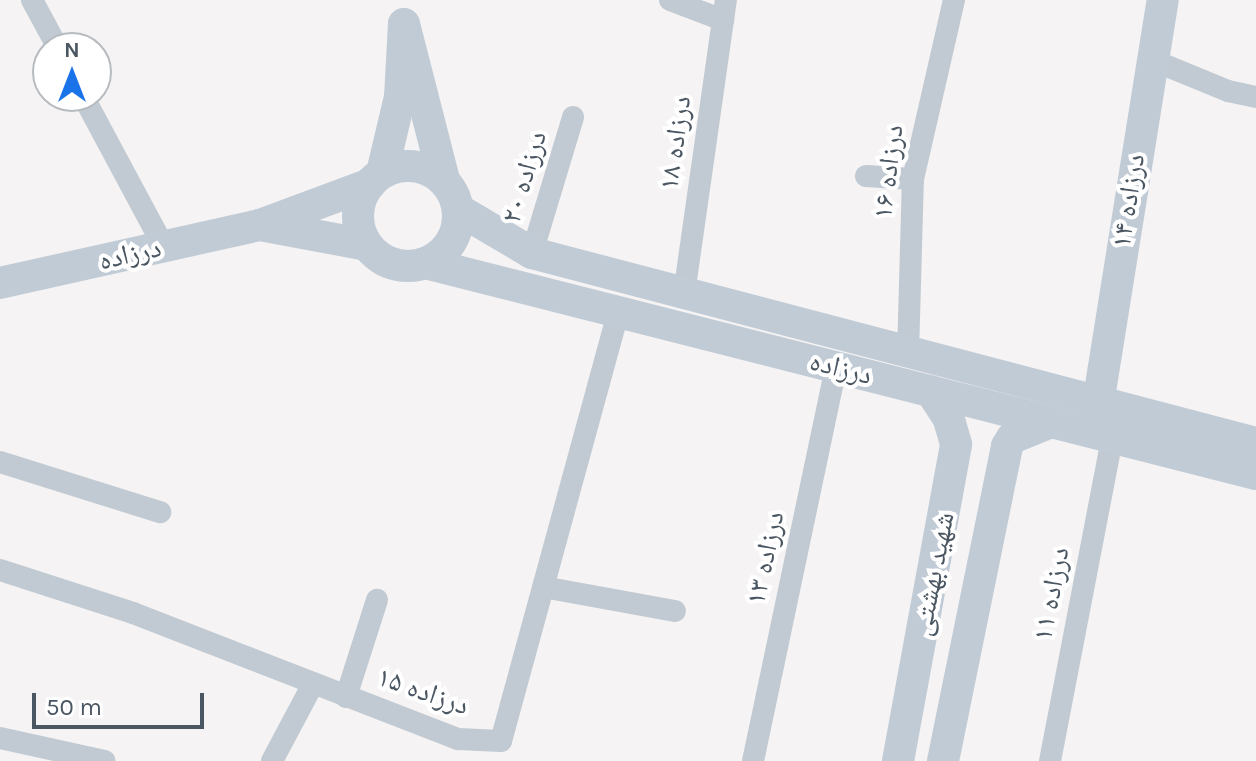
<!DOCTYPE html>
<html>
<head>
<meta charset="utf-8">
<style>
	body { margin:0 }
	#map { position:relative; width:1256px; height:761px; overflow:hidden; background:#f5f3f3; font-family:Karla,"Noto Naskh Arabic",sans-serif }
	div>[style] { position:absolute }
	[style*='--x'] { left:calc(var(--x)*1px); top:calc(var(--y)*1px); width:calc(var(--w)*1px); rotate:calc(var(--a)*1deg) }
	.street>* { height:22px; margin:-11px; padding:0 11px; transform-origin:11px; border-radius:11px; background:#c1cad2 }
	.secondary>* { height:32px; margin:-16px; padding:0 16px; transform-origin:16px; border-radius:16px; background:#c1cbd6 }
	.secondary>.ring { margin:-16px; padding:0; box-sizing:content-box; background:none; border:32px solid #c1cbd6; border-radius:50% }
	span { translate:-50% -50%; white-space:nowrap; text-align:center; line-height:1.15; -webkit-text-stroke:8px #fff; paint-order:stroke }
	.street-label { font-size:28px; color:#4a5661 }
	.north { position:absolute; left:32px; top:32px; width:80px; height:80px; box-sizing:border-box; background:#fff; border:2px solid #b7bbc0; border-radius:50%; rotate:0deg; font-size:22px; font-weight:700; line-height:32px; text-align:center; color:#4a5661 }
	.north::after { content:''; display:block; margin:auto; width:28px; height:36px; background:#1a73e8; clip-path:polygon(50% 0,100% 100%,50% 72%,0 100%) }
	.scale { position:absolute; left:32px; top:693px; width:172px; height:36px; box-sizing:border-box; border:4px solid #4a5661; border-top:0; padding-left:10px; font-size:24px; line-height:28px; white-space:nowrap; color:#4a5661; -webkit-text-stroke:6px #fff; paint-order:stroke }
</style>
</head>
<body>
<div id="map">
	<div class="street">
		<i style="--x:32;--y:0;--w:55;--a:61.6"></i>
		<i style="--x:670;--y:0;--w:57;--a:20.7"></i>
		<i style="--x:1150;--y:59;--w:84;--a:22.3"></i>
		<i style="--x:1228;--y:91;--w:29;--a:12"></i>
		<i style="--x:83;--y:96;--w:171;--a:61.8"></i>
		<i style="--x:866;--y:176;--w:47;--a:3.7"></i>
		<i style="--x:532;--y:253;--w:142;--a:-73.2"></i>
		<i style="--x:684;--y:294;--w:297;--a:-81.9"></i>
		<i style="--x:908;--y:355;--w:176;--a:-88.4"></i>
		<i style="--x:913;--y:179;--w:184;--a:-77.1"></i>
		<i style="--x:0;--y:462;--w:168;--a:17.4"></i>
		<i style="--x:0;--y:570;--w:140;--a:17.9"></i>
		<i style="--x:133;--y:613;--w:349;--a:21.2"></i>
		<i style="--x:458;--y:739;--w:43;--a:2.7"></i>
		<i style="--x:501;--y:741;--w:445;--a:-74.7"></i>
		<i style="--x:543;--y:587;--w:134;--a:10.3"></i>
		<i style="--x:346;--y:697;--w:102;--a:-72.3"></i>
		<i style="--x:0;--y:738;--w:107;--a:12.4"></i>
		<i style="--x:272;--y:761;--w:87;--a:-62"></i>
		<i style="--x:753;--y:761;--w:403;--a:-78.1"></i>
		<i style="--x:1050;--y:761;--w:329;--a:-79.1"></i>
	</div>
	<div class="secondary">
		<i class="ring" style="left:358px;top:166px;width:68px;height:68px"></i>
		<i style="--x:382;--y:173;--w:78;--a:-76.7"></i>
		<i style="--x:400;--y:97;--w:73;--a:-86.9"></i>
		<i style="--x:404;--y:24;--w:161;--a:75.6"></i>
		<i style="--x:459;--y:210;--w:85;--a:30.5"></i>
		<i style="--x:532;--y:253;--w:749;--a:14.7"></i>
		<i style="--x:367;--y:245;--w:109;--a:-169.4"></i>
		<i style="--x:260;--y:225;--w:117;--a:-20.4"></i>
		<i style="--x:425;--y:263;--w:857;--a:14.25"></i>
		<i style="--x:0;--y:283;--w:266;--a:-12.6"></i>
		<i style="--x:1098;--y:404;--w:409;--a:-80.9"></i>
		<i style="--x:898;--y:761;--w:322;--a:-79.6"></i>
		<i style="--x:956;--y:444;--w:26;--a:-106"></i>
		<i style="--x:949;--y:419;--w:33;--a:-123"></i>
		<i style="--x:943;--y:761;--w:321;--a:-78.5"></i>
		<i style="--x:1007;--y:446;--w:9;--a:-58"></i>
		<i style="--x:1012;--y:438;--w:40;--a:-22"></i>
	</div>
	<div class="street-label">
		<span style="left:675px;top:143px;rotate:-82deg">درزاده ۱۸</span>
		<span style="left:888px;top:172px;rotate:-83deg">درزاده ۱۶</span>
		<span style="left:524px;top:177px;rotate:-73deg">درزاده ۲۰</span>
		<span style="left:1128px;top:201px;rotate:-81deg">درزاده ۱۴</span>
		<span style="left:130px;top:254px;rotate:-13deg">درزاده</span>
		<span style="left:841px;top:368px;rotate:14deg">درزاده</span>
		<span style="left:765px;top:558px;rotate:-78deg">درزاده ۱۳</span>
		<span style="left:933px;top:574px;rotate:-79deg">شهید بهشتی</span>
		<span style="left:1051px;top:594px;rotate:-79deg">درزاده ۱۱</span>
		<span style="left:423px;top:691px;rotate:19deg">درزاده ۱۵</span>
	</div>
	<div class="north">N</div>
	<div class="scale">50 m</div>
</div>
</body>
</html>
